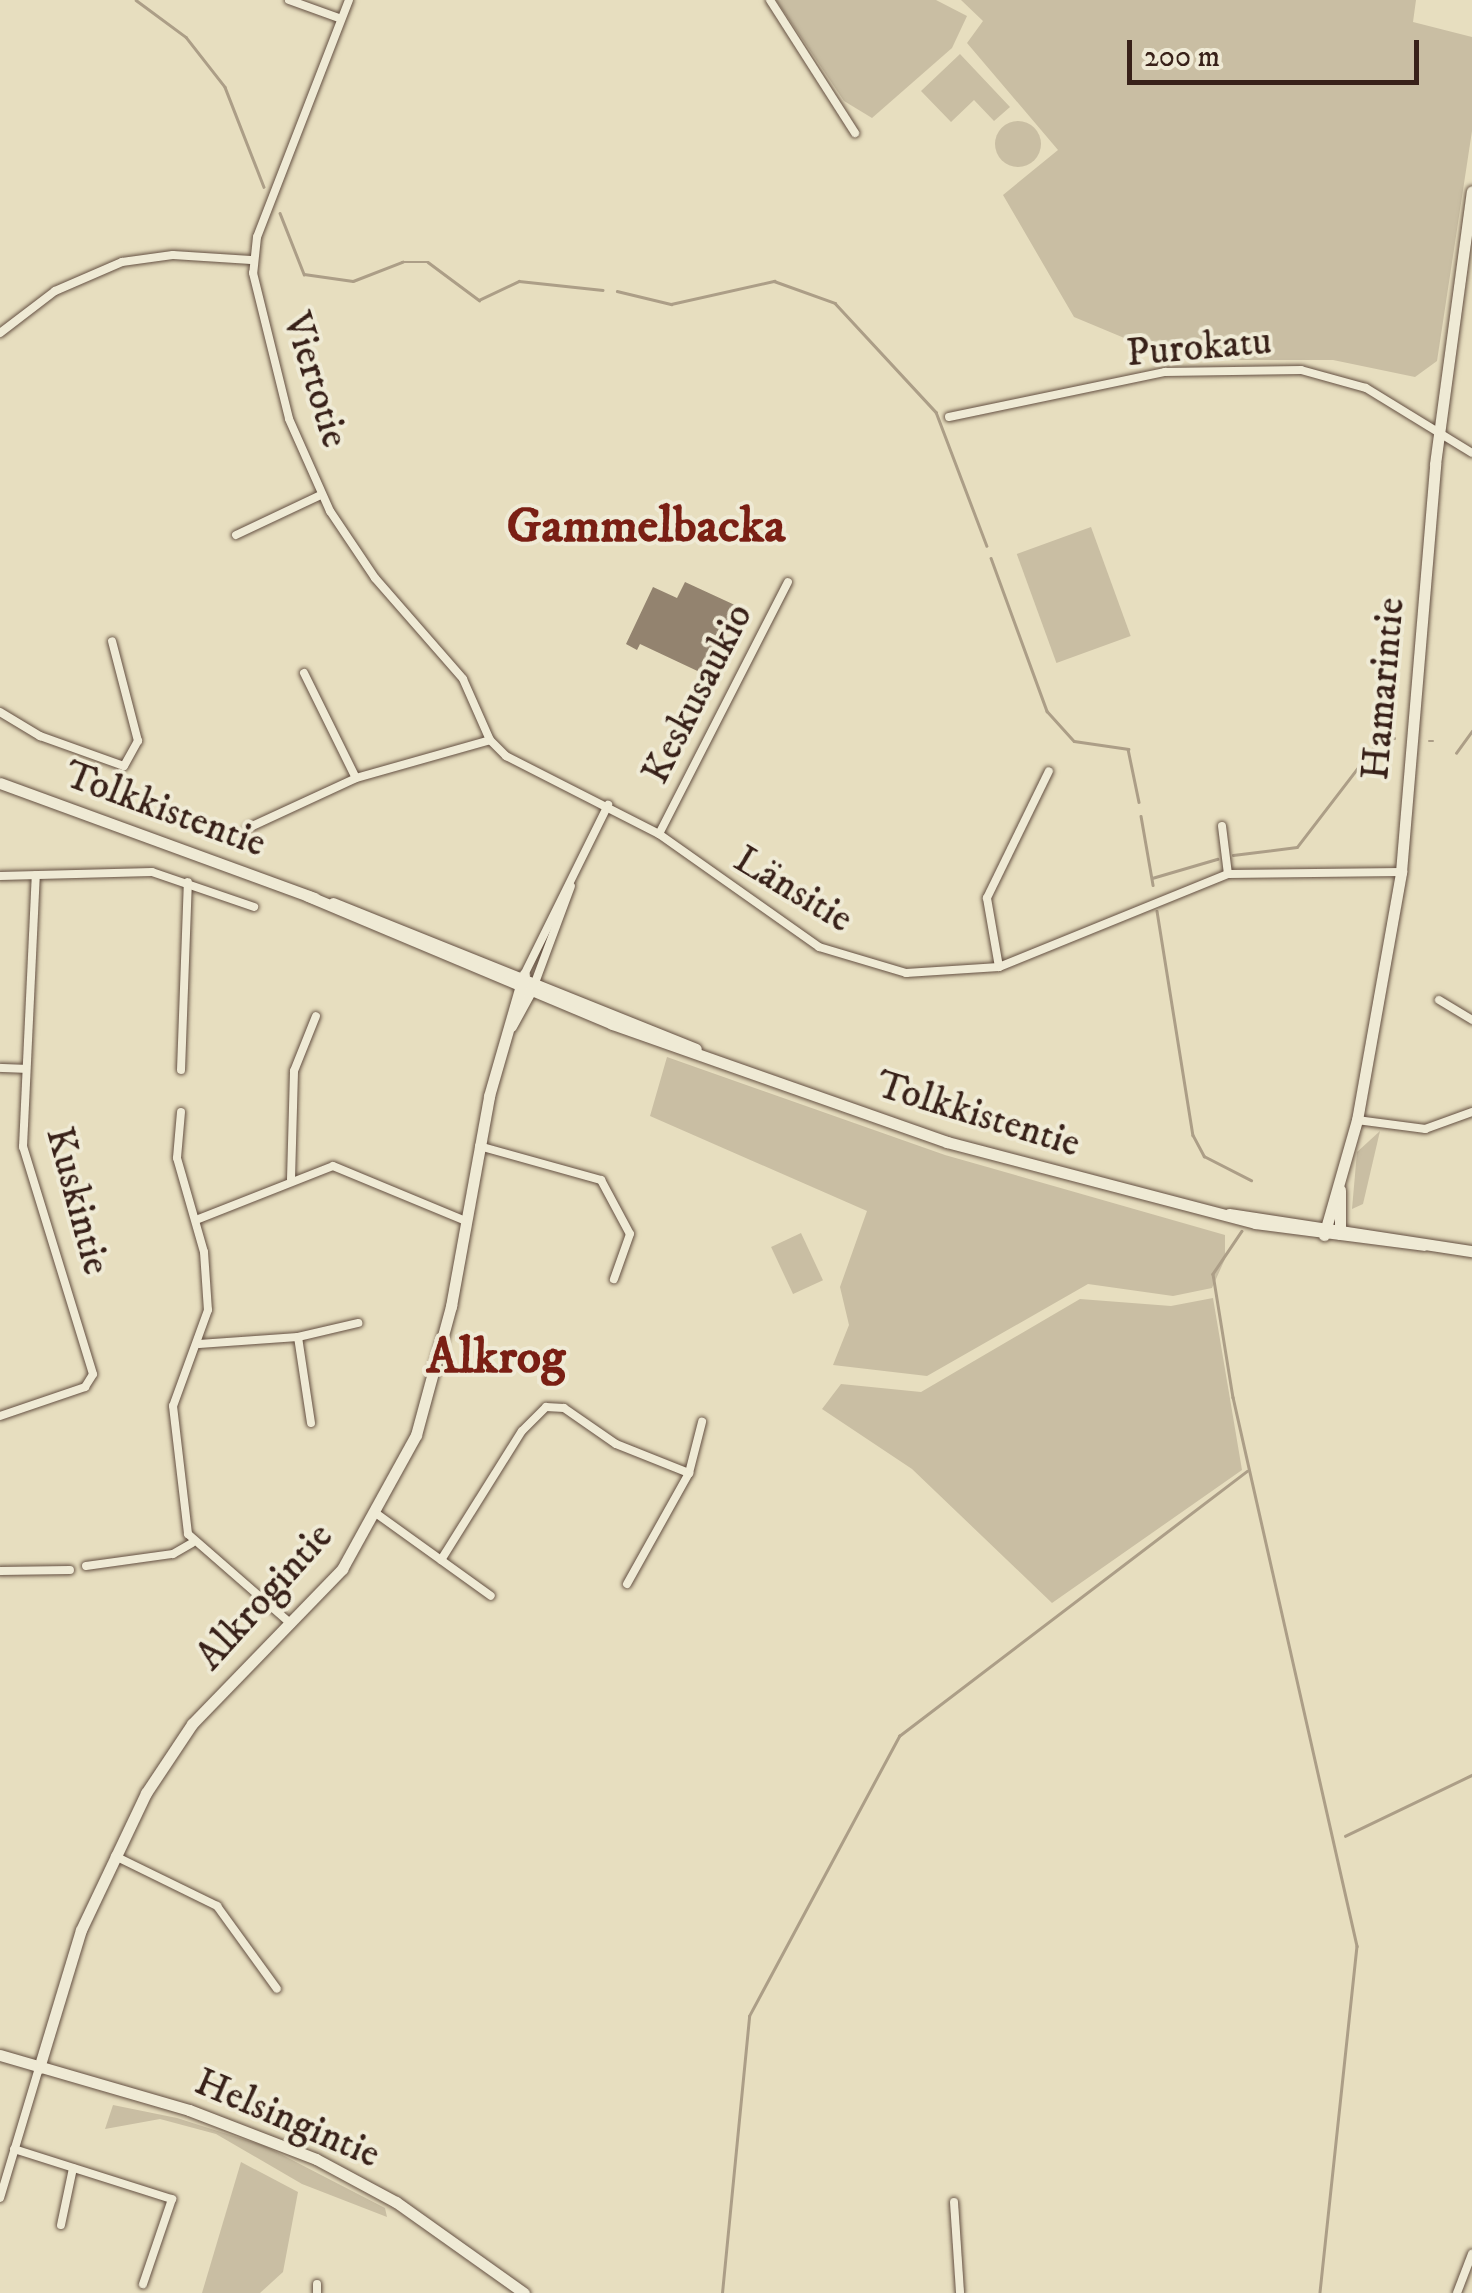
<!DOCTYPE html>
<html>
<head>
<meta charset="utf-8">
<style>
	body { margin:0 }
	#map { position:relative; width:1472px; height:2293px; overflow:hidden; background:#e7debf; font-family:"IM FELL DW Pica",serif }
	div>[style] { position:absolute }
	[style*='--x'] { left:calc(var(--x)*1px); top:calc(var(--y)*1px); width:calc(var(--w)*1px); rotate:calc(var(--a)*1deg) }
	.green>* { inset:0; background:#c9bea3; transform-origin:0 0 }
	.round { border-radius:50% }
	.stream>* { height:2.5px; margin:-1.25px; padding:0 1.25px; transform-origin:1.25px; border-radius:1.25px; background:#ac9e87 }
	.building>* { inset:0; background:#93836f }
	.roads { filter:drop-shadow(0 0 2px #645042) drop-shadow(0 0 2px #645042) }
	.street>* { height:8px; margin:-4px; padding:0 4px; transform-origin:4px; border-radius:4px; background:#efead5 }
	.secondary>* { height:11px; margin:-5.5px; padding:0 5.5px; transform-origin:5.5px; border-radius:5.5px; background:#efead5 }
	span { translate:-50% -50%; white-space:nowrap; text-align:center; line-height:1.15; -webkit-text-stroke:8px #efead5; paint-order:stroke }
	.street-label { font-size:40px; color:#382119 }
	.district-label { font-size:50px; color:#7a1f14; font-weight:700 }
	.scale { position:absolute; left:1127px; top:40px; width:292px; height:45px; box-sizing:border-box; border:5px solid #382119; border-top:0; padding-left:12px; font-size:30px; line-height:35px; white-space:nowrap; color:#382119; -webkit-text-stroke:8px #efead5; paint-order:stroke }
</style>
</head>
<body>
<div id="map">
	<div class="green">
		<i style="clip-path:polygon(776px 0,936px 0,967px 16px,952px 48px,872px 118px,844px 101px)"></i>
		<i style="clip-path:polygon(961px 0,1416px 0,1413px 22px,1472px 37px,1472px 131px,1437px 361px,1415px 377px,1333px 360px,1177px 360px,1074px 317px,1003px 195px,1058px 150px,967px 43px,983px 21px)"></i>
		<i style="clip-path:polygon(960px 54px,1010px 107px,994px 121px,974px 100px,951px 122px,921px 91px)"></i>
		<i class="round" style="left:995px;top:121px;width:46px;height:46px"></i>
		<i style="left:1091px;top:527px;width:116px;height:79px;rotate:70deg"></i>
		<i style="clip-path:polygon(667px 1057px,945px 1155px,1225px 1235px,1225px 1259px,1212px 1288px,1173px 1296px,1088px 1284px,927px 1376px,833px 1365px,849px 1325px,840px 1287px,867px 1211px,650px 1116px)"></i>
		<i style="clip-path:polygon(1380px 1131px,1363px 1204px,1352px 1209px,1357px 1152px)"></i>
		<i style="left:801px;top:1233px;width:52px;height:33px;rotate:65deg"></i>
		<i style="clip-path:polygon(1213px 1298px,1242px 1470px,1052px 1603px,912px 1469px,822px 1409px,841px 1384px,921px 1392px,1080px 1299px,1171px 1306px)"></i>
		<i style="clip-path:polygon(113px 2105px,177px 2118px,265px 2146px,385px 2208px,387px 2217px,302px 2184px,216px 2134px,160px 2119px,105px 2129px)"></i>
		<i style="clip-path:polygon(241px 2162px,298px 2192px,283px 2272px,260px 2293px,202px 2293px)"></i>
	</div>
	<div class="stream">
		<i style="--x:136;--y:0;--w:62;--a:36.5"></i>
		<i style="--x:186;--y:37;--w:63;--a:52"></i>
		<i style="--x:225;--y:87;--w:107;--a:68.7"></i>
		<i style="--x:280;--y:213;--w:66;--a:68.5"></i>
		<i style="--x:304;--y:274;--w:49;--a:8.1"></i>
		<i style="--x:353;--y:281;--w:53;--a:-21.2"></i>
		<i style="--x:402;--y:262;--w:26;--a:0"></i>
		<i style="--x:428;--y:262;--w:64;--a:36.7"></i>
		<i style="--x:479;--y:300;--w:44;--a:-25.4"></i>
		<i style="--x:519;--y:281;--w:84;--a:6.1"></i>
		<i style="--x:617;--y:291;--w:56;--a:13.5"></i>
		<i style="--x:671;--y:304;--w:106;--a:-12.6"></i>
		<i style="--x:774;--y:281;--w:65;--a:19.8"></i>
		<i style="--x:835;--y:303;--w:149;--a:47.2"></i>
		<i style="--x:936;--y:412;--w:143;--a:69.2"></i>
		<i style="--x:991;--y:558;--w:163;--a:69.9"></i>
		<i style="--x:1047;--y:711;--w:40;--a:48"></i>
		<i style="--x:1074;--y:741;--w:55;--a:8.4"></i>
		<i style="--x:1128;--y:749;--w:54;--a:78.3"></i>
		<i style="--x:1429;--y:741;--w:4;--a:0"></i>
		<i style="--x:1456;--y:753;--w:27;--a:-54"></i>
		<i style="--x:1141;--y:816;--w:70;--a:80.1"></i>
		<i style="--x:1233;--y:855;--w:64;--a:-7.1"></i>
		<i style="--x:1297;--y:847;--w:136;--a:-52.5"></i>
		<i style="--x:1380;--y:739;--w:14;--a:-4"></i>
		<i style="--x:1152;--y:878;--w:68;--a:-16.3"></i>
		<i style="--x:1157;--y:911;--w:227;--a:80.9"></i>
		<i style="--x:1193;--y:1135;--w:24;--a:62"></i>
		<i style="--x:1204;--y:1156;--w:53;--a:27.1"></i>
		<i style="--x:1242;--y:1231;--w:52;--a:124"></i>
		<i style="--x:1213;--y:1274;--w:125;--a:80.8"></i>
		<i style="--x:1233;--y:1397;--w:563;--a:77.27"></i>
		<i style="--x:1357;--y:1946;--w:349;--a:96.1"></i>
		<i style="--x:1345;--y:1836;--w:141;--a:-25.7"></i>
		<i style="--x:722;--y:2293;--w:278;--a:-84.4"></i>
		<i style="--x:749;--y:2016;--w:318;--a:-61.8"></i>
		<i style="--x:899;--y:1736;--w:437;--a:-37.3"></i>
	</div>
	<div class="building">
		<i style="clip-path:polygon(685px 582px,737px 606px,706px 675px,640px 644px,637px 650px,626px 644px,653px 587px,677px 598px)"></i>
	</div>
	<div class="roads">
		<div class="street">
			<i style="--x:289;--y:0;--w:53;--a:19.8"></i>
			<i style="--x:349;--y:0;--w:254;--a:111.2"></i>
			<i style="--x:257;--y:237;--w:36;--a:96"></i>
			<i style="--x:253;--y:273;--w:150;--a:76.1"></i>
			<i style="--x:289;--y:419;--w:101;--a:66"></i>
			<i style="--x:330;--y:511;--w:81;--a:56.1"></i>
			<i style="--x:375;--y:578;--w:134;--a:48.9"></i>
			<i style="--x:463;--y:679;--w:67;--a:66.1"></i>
			<i style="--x:490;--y:740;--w:23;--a:45"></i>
			<i style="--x:506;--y:756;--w:172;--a:27"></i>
			<i style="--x:659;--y:834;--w:196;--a:35.2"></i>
			<i style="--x:819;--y:947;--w:91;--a:16.6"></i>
			<i style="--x:906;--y:973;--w:93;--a:-3.7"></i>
			<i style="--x:999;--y:967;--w:247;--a:-22.1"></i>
			<i style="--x:1228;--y:874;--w:173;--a:-0.7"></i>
			<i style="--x:770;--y:0;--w:158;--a:57.4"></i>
			<i style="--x:0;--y:333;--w:69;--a:-37.4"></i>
			<i style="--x:55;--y:291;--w:73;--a:-23.4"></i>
			<i style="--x:122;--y:262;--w:51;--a:-7.8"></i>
			<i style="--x:173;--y:255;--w:78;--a:3.7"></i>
			<i style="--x:949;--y:417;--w:221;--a:-11.8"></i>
			<i style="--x:1165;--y:372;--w:136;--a:-0.8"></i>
			<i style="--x:1301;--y:370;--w:67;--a:15.5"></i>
			<i style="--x:1366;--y:388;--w:124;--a:31.5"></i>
			<i style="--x:236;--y:535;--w:94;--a:-25.2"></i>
			<i style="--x:304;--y:673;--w:117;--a:63.7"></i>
			<i style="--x:0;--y:712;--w:47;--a:31"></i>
			<i style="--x:40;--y:736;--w:89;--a:19.7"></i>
			<i style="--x:124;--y:766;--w:29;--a:-61"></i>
			<i style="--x:138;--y:741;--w:103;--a:-104.6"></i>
			<i style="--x:1222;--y:826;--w:48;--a:82.9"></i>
			<i style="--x:248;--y:828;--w:119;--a:-24.8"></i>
			<i style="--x:356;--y:778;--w:139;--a:-15.8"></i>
			<i style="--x:659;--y:834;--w:283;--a:-62.9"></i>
			<i style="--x:0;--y:876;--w:152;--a:-1.5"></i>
			<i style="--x:152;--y:872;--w:108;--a:18.9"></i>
			<i style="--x:999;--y:967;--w:70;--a:-99.9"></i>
			<i style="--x:987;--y:898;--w:141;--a:-64"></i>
			<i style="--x:524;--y:975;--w:190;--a:-63.7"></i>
			<i style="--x:536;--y:980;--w:100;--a:-69.6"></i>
			<i style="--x:1439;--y:1000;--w:39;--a:31"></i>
			<i style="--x:0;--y:1068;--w:25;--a:2"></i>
			<i style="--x:181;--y:1070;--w:188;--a:-87.9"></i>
			<i style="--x:181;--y:1112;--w:46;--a:95"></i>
			<i style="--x:177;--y:1158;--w:98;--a:74"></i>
			<i style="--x:204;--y:1252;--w:58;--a:86.1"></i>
			<i style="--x:208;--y:1310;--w:102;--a:110"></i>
			<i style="--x:173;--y:1406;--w:129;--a:83.3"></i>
			<i style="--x:188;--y:1534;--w:137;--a:41.1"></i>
			<i style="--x:1357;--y:1120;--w:69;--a:7.5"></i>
			<i style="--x:1425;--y:1129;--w:50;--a:-19.9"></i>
			<i style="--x:479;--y:1146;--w:127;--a:15.6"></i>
			<i style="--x:601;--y:1180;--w:61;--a:61.8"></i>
			<i style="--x:630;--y:1234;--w:48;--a:109.6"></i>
			<i style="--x:291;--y:1179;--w:108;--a:-88.4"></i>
			<i style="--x:294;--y:1071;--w:59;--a:-68.2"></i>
			<i style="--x:196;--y:1220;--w:147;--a:-21.5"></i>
			<i style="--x:333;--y:1166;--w:144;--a:22.5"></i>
			<i style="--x:298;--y:1337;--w:87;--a:81.4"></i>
			<i style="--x:199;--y:1344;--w:99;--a:-4"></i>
			<i style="--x:298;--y:1337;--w:62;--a:-13.1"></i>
			<i style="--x:0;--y:1416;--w:90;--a:-18.8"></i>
			<i style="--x:85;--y:1387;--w:15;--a:-58"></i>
			<i style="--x:93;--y:1374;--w:238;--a:-107.1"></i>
			<i style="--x:23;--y:1147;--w:272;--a:-87.3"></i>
			<i style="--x:377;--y:1514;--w:140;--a:35.7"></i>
			<i style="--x:441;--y:1560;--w:152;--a:-57.9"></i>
			<i style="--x:522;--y:1431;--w:34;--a:-45"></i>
			<i style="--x:546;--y:1407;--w:18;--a:3"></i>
			<i style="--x:564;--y:1408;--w:63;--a:34.7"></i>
			<i style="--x:616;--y:1444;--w:79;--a:21.7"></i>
			<i style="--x:86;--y:1566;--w:88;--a:-7.9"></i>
			<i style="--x:173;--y:1554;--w:22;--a:-30"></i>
			<i style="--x:0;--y:1571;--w:70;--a:-0.8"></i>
			<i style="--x:627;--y:1584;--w:127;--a:-60.8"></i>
			<i style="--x:689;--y:1473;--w:53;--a:-75.7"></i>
			<i style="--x:115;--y:1856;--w:114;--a:26.1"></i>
			<i style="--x:217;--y:1906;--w:102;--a:54.1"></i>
			<i style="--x:14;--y:2149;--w:166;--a:17.6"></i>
			<i style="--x:172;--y:2199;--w:90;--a:108.8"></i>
			<i style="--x:0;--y:2198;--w:136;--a:-73.3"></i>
			<i style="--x:954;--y:2202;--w:91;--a:86.2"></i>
			<i style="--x:61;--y:2225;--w:58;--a:-78.1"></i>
			<i style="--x:317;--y:2293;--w:9;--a:-90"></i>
			<i style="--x:1457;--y:2293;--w:42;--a:-69"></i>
		</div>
		<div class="secondary">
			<i style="--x:0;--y:783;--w:335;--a:20.1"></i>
			<i style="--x:308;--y:896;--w:330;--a:22.8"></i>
			<i style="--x:612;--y:1024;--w:355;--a:19.4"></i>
			<i style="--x:947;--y:1142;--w:318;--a:14.7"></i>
			<i style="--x:1255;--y:1223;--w:170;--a:7.4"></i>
			<i style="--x:333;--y:903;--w:391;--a:21.9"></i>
			<i style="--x:511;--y:1026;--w:46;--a:-61.2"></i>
			<i style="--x:1340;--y:1190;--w:44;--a:90"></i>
			<i style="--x:1229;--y:1214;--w:246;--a:8.7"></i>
			<i style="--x:1324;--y:1235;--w:120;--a:-74"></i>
			<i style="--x:1357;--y:1120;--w:252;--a:-79.9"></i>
			<i style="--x:1401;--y:872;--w:409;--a:-85.2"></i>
			<i style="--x:1435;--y:464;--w:275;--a:-82.3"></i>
			<i style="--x:0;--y:2055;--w:197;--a:16.2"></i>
			<i style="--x:189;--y:2110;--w:136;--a:21.1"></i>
			<i style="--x:316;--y:2159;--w:91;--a:28.3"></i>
			<i style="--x:396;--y:2202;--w:157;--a:35.4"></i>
			<i style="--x:39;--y:2068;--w:144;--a:-73.1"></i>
			<i style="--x:81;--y:1930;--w:152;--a:-64.6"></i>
			<i style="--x:146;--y:1793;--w:83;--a:-56.3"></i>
			<i style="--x:192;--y:1724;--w:216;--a:-45.9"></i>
			<i style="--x:342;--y:1569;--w:153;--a:-61.1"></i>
			<i style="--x:416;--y:1435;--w:134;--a:-74.8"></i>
			<i style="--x:451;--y:1306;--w:213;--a:-79.7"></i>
			<i style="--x:489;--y:1096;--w:126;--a:-73.9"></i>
		</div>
	</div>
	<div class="street-label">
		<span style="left:1199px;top:348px;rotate:-5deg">Purokatu</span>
		<span style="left:315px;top:380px;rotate:73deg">Viertotie</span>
		<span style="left:1384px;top:689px;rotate:-85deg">Hamarintie</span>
		<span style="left:698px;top:694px;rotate:-63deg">Keskusaukio</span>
		<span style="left:165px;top:810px;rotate:20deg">Tolkkistentie</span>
		<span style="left:793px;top:890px;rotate:31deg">Länsitie</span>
		<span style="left:978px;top:1115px;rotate:17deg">Tolkkistentie</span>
		<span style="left:77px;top:1201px;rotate:75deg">Kuskintie</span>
		<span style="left:265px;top:1597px;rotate:-48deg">Alkrogintie</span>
		<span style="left:287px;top:2119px;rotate:23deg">Helsingintie</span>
	</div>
	<div class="district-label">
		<span style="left:646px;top:527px">Gammelbacka</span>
		<span style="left:496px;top:1358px">Alkrog</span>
	</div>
	<div class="scale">200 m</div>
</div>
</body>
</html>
